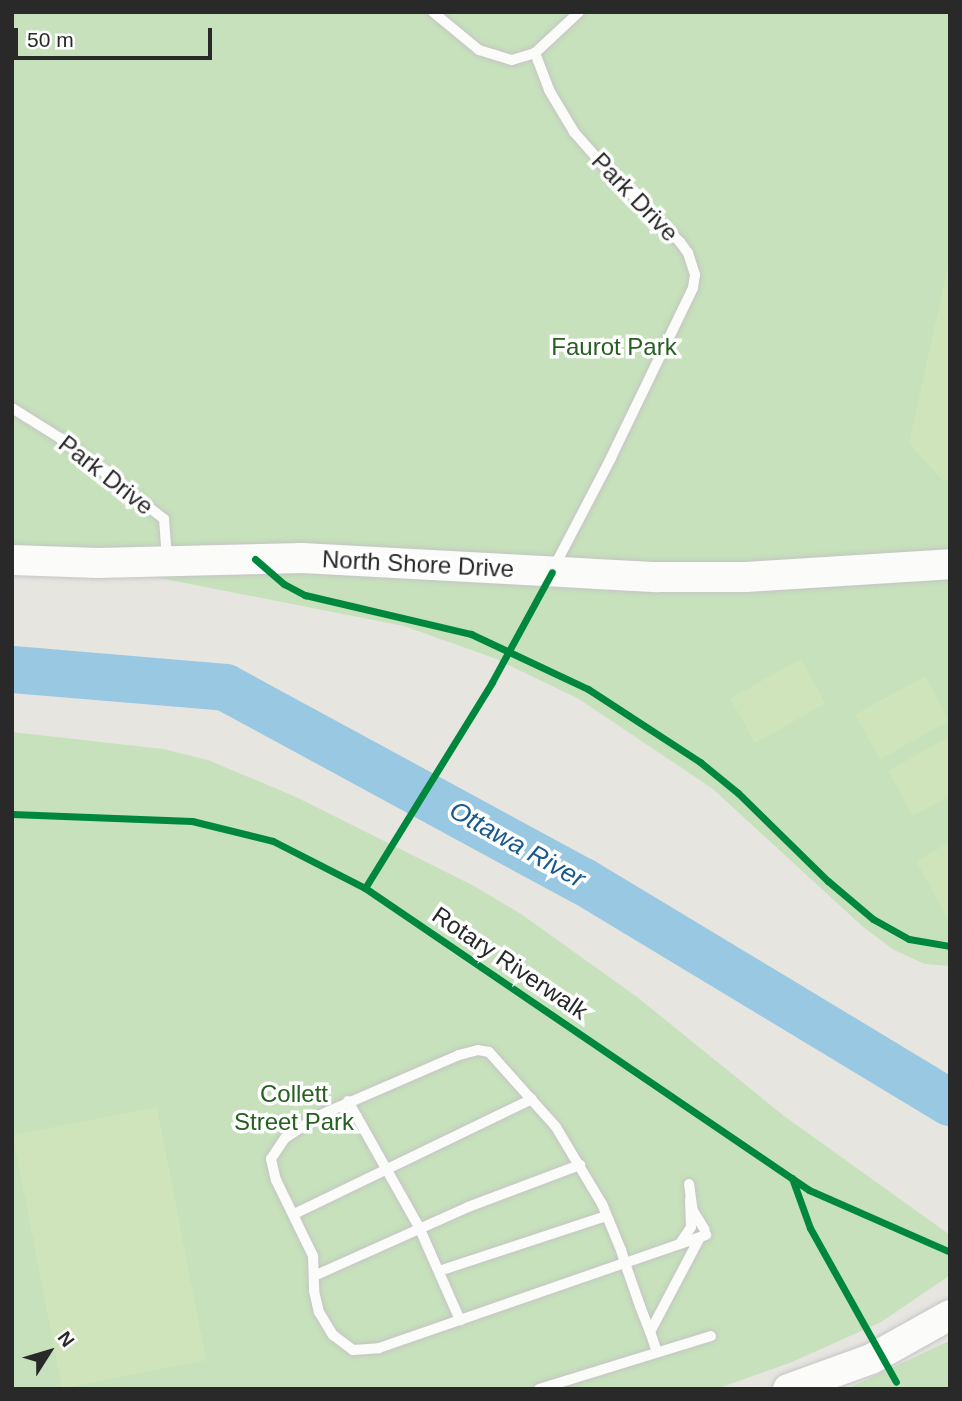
<!DOCTYPE html>
<html>
<head>
<meta charset="utf-8">
<style>
	body { margin:0 }
	#map { position:relative; width:962px; height:1401px; overflow:hidden; background:#e6e5e0; font-family:Helvetica,sans-serif }
	div>[style] { position:absolute }
	[style*='--x'] { left:calc(var(--x)*1px); top:calc(var(--y)*1px); width:calc(var(--w)*1px); rotate:calc(var(--a)*1deg) }
	.green>* { inset:0; background:#c6e1bb }
	.pitch>* { inset:0; background:#cfe4ba; transform-origin:0 0 }
	.river>* { height:47px; margin:-23.5px; padding:0 23.5px; transform-origin:23.5px; border-radius:23.5px; background:#99c8e3 }
	.roads { filter:drop-shadow(0 0 2px #c5c4c5) drop-shadow(0 0 2px #c5c4c5) }
	.lane>* { height:10px; margin:-5px; padding:0 5px; transform-origin:5px; border-radius:5px; background:#fbfbfa }
	.secondary>* { height:30px; margin:-15px; padding:0 15px; transform-origin:15px; border-radius:15px; background:#fbfbfa }
	.cycleway>* { height:7px; margin:-3.5px; padding:0 3.5px; transform-origin:3.5px; border-radius:3.5px; background:#00873e }
	span { translate:-50% -50%; white-space:nowrap; text-align:center; line-height:1.15; -webkit-text-stroke:7px #fff; paint-order:stroke }
	.street-label { font-size:24px; color:#292929 }
	.park-label { font-size:24px; color:#266020 }
	.water-label { font-size:26px; color:#18598f; font-style:italic }
	.frame { position:absolute; inset:0; border:14px solid #292929; pointer-events:none }
	.north { position:absolute; left:14px; top:1317px; width:70px; height:70px; -webkit-text-stroke:5px #fff; paint-order:stroke; rotate:53deg; font-size:19px; font-weight:700; line-height:28px; text-align:center; color:#292929 }
	.north::after { content:''; display:block; margin:auto; width:24px; height:32px; background:#292929; clip-path:polygon(50% 0,100% 100%,50% 72%,0 100%) }
	.scale { position:absolute; left:14px; top:28px; width:198px; height:32px; box-sizing:border-box; border:4px solid #292929; border-top:0; padding-left:9px; font-size:21px; line-height:24px; white-space:nowrap; color:#292929; -webkit-text-stroke:5px #fff; paint-order:stroke }
</style>
</head>
<body>
<div id="map">
	<div class="green">
		<i style="clip-path:polygon(12px 12px,950px 12px,950px 966px,925px 964px,894px 950px,862px 926px,713px 789px,579px 699px,494px 658px,404px 626px,12px 549px)"></i>
		<i style="clip-path:polygon(12px 732px,163px 749px,208px 760px,296px 797px,474px 886px,521px 914px,637px 997px,784px 1116px,950px 1235px,950px 1275px,881px 1322px,792px 1362px,716px 1389px,12px 1389px)"></i>
		<i style="clip-path:polygon(950px 1340px,950px 1389px,847px 1389px,949px 1341px)"></i>
	</div>
	<div class="pitch">
		<i style="clip-path:polygon(950px 257px,950px 480px,942px 480px,909px 443px)"></i>
		<i style="left:801px;top:659px;width:51px;height:81px;rotate:61deg"></i>
		<i style="left:925px;top:676px;width:51px;height:80px;rotate:61deg"></i>
		<i style="clip-path:polygon(950px 736px,950px 795px,913px 816px,888px 771px)"></i>
		<i style="clip-path:polygon(950px 842px,950px 923px,916px 861px)"></i>
		<i style="left:157px;top:1107px;width:258px;height:147px;rotate:79deg"></i>
	</div>
	<div class="river">
		<i style="--x:12;--y:669;--w:214;--a:4.8"></i>
		<i style="--x:225;--y:687;--w:407;--a:28.5"></i>
		<i style="--x:583;--y:881;--w:428;--a:31.1"></i>
	</div>
	<div class="roads">
		<div class="lane">
			<i style="--x:433;--y:12;--w:60;--a:39.6"></i>
			<i style="--x:479;--y:50;--w:34;--a:17"></i>
			<i style="--x:512;--y:60;--w:24;--a:-17"></i>
			<i style="--x:535;--y:53;--w:60;--a:-43"></i>
			<i style="--x:535;--y:53;--w:40;--a:69"></i>
			<i style="--x:549;--y:90;--w:49;--a:59.2"></i>
			<i style="--x:574;--y:132;--w:53;--a:48.8"></i>
			<i style="--x:609;--y:172;--w:100;--a:44.6"></i>
			<i style="--x:680;--y:242;--w:14;--a:54"></i>
			<i style="--x:688;--y:253;--w:23;--a:72"></i>
			<i style="--x:695;--y:275;--w:13;--a:99"></i>
			<i style="--x:693;--y:288;--w:189;--a:115.8"></i>
			<i style="--x:611;--y:458;--w:125;--a:117.6"></i>
			<i style="--x:12;--y:408;--w:57;--a:32"></i>
			<i style="--x:60;--y:438;--w:132;--a:37.9"></i>
			<i style="--x:164;--y:519;--w:40;--a:85.7"></i>
			<i style="--x:348;--y:1101;--w:145;--a:60.6"></i>
			<i style="--x:419;--y:1227;--w:102;--a:66.2"></i>
			<i style="--x:689;--y:1184;--w:27;--a:82"></i>
			<i style="--x:693;--y:1211;--w:22;--a:58"></i>
			<i style="--x:294;--y:1214;--w:264;--a:-25.8"></i>
			<i style="--x:681;--y:1242;--w:18;--a:-56"></i>
			<i style="--x:691;--y:1227;--w:28;--a:-92"></i>
			<i style="--x:439;--y:1271;--w:176;--a:-18.2"></i>
			<i style="--x:314;--y:1276;--w:169;--a:-24.1"></i>
			<i style="--x:468;--y:1207;--w:120;--a:-20.6"></i>
			<i style="--x:650;--y:1332;--w:105;--a:-62.2"></i>
			<i style="--x:657;--y:1352;--w:21;--a:-109"></i>
			<i style="--x:650;--y:1332;--w:28;--a:-111"></i>
			<i style="--x:640;--y:1306;--w:46;--a:-109.2"></i>
			<i style="--x:625;--y:1263;--w:14;--a:-107"></i>
			<i style="--x:621;--y:1250;--w:50;--a:-112.4"></i>
			<i style="--x:602;--y:1204;--w:90;--a:-120.9"></i>
			<i style="--x:556;--y:1127;--w:101;--a:-131.8"></i>
			<i style="--x:489;--y:1052;--w:11;--a:-170"></i>
			<i style="--x:478;--y:1050;--w:20;--a:165"></i>
			<i style="--x:459;--y:1055;--w:154;--a:156.6"></i>
			<i style="--x:318;--y:1116;--w:40;--a:146"></i>
			<i style="--x:285;--y:1138;--w:25;--a:124"></i>
			<i style="--x:271;--y:1159;--w:22;--a:77"></i>
			<i style="--x:276;--y:1180;--w:85;--a:64"></i>
			<i style="--x:313;--y:1256;--w:35;--a:88"></i>
			<i style="--x:314;--y:1291;--w:22;--a:77"></i>
			<i style="--x:319;--y:1312;--w:27;--a:59"></i>
			<i style="--x:333;--y:1335;--w:25;--a:37"></i>
			<i style="--x:353;--y:1350;--w:26;--a:-4"></i>
			<i style="--x:379;--y:1348;--w:260;--a:-19.1"></i>
			<i style="--x:625;--y:1263;--w:86;--a:-19.1"></i>
			<i style="--x:539;--y:1389;--w:180;--a:-17.1"></i>
		</div>
		<div class="secondary">
			<i style="--x:12;--y:560;--w:86;--a:2"></i>
			<i style="--x:98;--y:563;--w:204;--a:-1.4"></i>
			<i style="--x:302;--y:558;--w:356;--a:3.1"></i>
			<i style="--x:657;--y:577;--w:89;--a:0"></i>
			<i style="--x:746;--y:577;--w:204;--a:-3.6"></i>
			<i style="--x:788;--y:1389;--w:88;--a:-19.9"></i>
			<i style="--x:871;--y:1359;--w:90;--a:-29.1"></i>
		</div>
	</div>
	<div class="cycleway">
		<i style="--x:255;--y:559;--w:38;--a:41"></i>
		<i style="--x:284;--y:584;--w:24;--a:28"></i>
		<i style="--x:305;--y:595;--w:171;--a:13.2"></i>
		<i style="--x:471;--y:634;--w:129;--a:25.2"></i>
		<i style="--x:588;--y:689;--w:134;--a:33.1"></i>
		<i style="--x:700;--y:762;--w:49;--a:39.2"></i>
		<i style="--x:738;--y:793;--w:126;--a:44.4"></i>
		<i style="--x:828;--y:881;--w:59;--a:40.2"></i>
		<i style="--x:873;--y:919;--w:41;--a:29.1"></i>
		<i style="--x:909;--y:939;--w:42;--a:9.7"></i>
		<i style="--x:12;--y:814;--w:180;--a:2.2"></i>
		<i style="--x:192;--y:821;--w:83;--a:13.9"></i>
		<i style="--x:273;--y:841;--w:103;--a:27.1"></i>
		<i style="--x:365;--y:888;--w:537;--a:34.22"></i>
		<i style="--x:809;--y:1190;--w:154;--a:23.7"></i>
		<i style="--x:365;--y:888;--w:242;--a:-58.3"></i>
		<i style="--x:492;--y:682;--w:125;--a:-61.4"></i>
		<i style="--x:792;--y:1178;--w:53;--a:70.2"></i>
		<i style="--x:810;--y:1228;--w:176;--a:60.8"></i>
	</div>
	<div class="street-label">
		<span style="left:635px;top:197px;rotate:46deg">Park Drive</span>
		<span style="left:106px;top:475px;rotate:38deg">Park Drive</span>
		<span style="left:418px;top:564px;rotate:3deg">North Shore Drive</span>
		<span style="left:510px;top:963px;rotate:34deg">Rotary Riverwalk</span>
	</div>
	<div class="park-label">
		<span style="left:614px;top:347px">Faurot Park</span>
		<span style="left:294px;top:1108px">Collett<br>Street Park</span>
	</div>
	<div class="water-label">
		<span style="left:517px;top:845px;rotate:29deg">Ottawa River</span>
	</div>
	<div class="frame"></div>
	<div class="north">N</div>
	<div class="scale">50 m</div>
</div>
</body>
</html>
